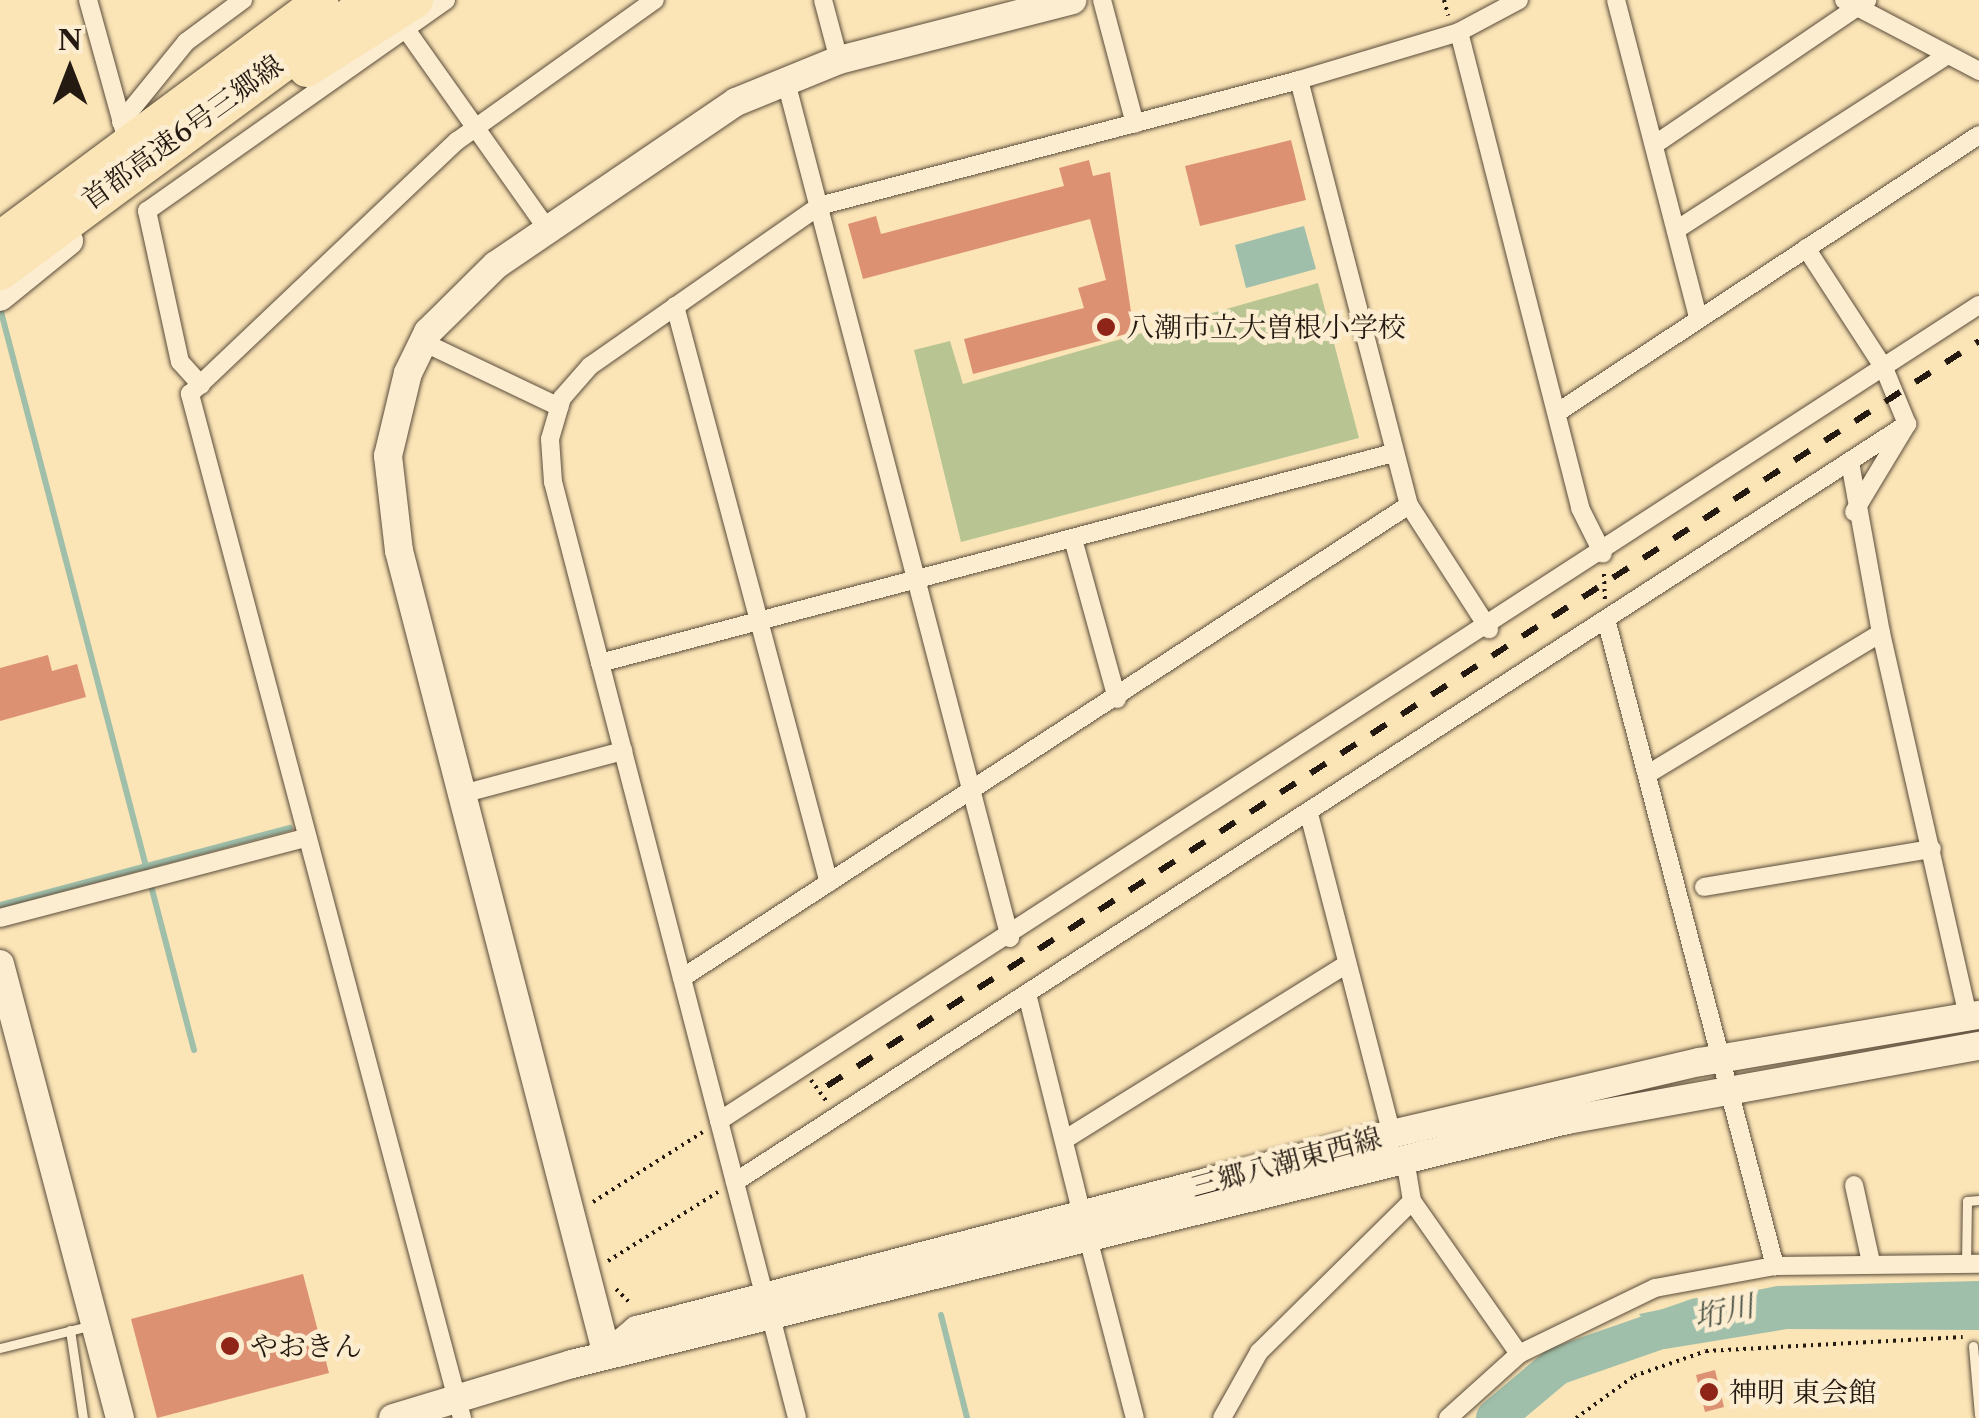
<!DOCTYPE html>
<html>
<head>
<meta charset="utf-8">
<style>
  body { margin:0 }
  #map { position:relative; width:1979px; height:1418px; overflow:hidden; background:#fbe4b6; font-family:"Libre Caslon Text","Noto Serif JP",serif }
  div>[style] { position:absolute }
  .green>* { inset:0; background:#b8c593 }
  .water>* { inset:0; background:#9fbfaa }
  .stream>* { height:6px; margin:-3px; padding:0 3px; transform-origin:3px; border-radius:3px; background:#9fbfaa }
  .river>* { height:38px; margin:-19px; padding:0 19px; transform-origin:19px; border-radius:19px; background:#9fbfaa }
  .building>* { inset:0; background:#dd9173 }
  .path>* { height:4px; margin-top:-2px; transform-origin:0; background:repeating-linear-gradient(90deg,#241a12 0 2.5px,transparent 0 7.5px) }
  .roads { filter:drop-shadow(0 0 2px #5a4c3b) drop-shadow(0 0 2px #5a4c3b) }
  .lane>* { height:9px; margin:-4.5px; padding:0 4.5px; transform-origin:4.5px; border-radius:4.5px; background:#fcedd0 }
  .street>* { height:18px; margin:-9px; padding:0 9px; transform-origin:9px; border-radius:9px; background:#fcedd0 }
  .secondary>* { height:28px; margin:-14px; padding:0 14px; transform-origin:14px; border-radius:14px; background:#fcedd0 }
  .highway>* { height:35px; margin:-17.5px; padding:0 17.5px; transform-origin:17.5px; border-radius:17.5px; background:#fbe4b6 }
  .rail>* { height:6px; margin-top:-3px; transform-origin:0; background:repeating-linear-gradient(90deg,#241a12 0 18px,transparent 0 36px) }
  .dots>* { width:28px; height:28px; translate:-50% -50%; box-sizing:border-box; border:5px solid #fcedd0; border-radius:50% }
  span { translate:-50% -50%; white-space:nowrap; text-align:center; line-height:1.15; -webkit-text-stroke:9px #fcedd0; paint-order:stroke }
  .street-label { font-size:28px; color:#241a12 }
  .poi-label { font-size:28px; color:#241a12 }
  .left { translate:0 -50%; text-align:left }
  .water-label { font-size:30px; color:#4f5447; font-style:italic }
  .north { position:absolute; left:20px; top:20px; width:100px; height:100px; -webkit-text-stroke:8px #fcedd0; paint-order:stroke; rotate:0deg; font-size:28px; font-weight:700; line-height:40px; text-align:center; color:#241a12 }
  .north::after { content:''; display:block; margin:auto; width:35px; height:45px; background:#241a12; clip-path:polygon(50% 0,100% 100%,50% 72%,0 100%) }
</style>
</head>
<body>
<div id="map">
  <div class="green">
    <div style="clip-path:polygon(1318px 283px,1359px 438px,961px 542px,914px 350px,950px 341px,963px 384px)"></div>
  </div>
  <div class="water">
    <div style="clip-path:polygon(1304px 226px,1316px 269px,1246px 288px,1235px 245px)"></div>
    <div style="clip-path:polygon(1979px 1281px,1979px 1330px,1787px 1329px,1665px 1349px,1639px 1314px,1777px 1286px)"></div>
  </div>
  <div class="stream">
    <div style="left:0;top:308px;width:767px;rotate:75.35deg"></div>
    <div style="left:0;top:905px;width:300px;rotate:-14.9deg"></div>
    <div style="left:941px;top:1315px;width:106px;rotate:75.8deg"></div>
  </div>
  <div class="river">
    <div style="left:1495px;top:1418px;width:81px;rotate:-40deg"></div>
    <div style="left:1557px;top:1366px;width:149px;rotate:-19.2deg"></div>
  </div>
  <div class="building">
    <div style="clip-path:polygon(1291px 140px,1306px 200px,1200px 226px,1185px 166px)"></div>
    <div style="clip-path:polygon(1089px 160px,1093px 176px,1110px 172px,1134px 332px,973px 374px,964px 339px,1084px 308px,1078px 288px,1106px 280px,1090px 219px,863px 279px,848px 224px,876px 216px,881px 234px,1064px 186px,1059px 168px)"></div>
    <div style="clip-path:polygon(48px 655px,52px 671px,77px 664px,86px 697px,0 721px,0 668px)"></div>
    <div style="clip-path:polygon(303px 1274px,329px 1373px,157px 1418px,131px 1319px)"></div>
    <div style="clip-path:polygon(1715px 1370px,1724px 1407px,1705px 1412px,1696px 1375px)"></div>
  </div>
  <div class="path">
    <div style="left:1444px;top:0;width:16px;rotate:75deg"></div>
    <div style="left:1604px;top:574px;width:25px;rotate:88deg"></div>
    <div style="left:811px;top:1080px;width:26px;rotate:54deg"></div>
    <div style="left:593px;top:1202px;width:130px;rotate:-32.5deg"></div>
    <div style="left:608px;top:1261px;width:130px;rotate:-32.1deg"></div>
    <div style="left:616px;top:1289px;width:20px;rotate:45deg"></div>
    <div style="left:1576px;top:1418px;width:72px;rotate:-35.9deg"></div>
    <div style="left:1634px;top:1376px;width:76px;rotate:-19.1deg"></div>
    <div style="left:1706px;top:1351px;width:257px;rotate:-3.1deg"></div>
  </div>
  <div class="roads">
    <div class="lane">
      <div style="left:1966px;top:1264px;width:63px;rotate:-89.1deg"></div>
      <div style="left:1967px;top:1201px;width:12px;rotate:-5deg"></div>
      <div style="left:70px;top:1330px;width:89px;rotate:81.6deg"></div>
      <div style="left:1973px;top:1346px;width:69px;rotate:85deg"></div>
      <div style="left:0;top:1348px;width:92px;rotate:-13.9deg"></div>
    </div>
    <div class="street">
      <div style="left:88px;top:0;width:135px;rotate:74.5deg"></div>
      <div style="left:823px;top:0;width:62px;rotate:75.1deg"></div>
      <div style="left:1102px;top:0;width:128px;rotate:75.1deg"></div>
      <div style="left:1616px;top:0;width:328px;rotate:75.5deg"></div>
      <div style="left:1844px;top:0;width:153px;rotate:27.7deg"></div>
      <div style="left:405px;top:28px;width:247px;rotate:54.7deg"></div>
      <div style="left:1459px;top:32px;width:491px;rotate:75.7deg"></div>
      <div style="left:1580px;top:508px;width:51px;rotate:63.4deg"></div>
      <div style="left:785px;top:78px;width:889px;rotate:75.34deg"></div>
      <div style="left:1299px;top:80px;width:439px;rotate:75.5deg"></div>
      <div style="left:1409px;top:505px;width:148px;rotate:57.2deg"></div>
      <div style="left:121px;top:122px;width:103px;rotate:-50.9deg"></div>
      <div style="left:186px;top:42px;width:71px;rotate:-36.4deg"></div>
      <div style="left:1654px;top:145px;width:258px;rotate:-34.2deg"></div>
      <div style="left:1676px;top:230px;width:319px;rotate:-32.8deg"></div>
      <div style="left:675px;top:306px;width:597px;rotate:75.06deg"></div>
      <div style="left:423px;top:342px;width:151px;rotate:25.5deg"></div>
      <div style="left:201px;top:385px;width:31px;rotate:-132deg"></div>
      <div style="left:180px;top:362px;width:155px;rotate:-102.3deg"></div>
      <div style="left:147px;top:211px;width:366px;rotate:-35.2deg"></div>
      <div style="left:1558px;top:412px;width:504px;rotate:-33.34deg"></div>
      <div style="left:1854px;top:512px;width:103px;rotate:-58.9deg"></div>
      <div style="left:1073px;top:539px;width:166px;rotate:74.6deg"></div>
      <div style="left:1607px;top:623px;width:665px;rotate:75.36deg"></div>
      <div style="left:1881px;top:633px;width:394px;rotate:77.2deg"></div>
      <div style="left:600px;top:663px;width:820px;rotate:-14.83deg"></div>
      <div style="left:1648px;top:774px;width:272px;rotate:-31.2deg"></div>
      <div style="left:1881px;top:633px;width:174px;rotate:-100.3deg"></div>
      <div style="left:462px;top:794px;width:167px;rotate:-15deg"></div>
      <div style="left:1309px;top:814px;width:331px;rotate:75.5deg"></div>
      <div style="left:1704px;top:887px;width:231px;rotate:-9.5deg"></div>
      <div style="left:0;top:918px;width:316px;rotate:-14.7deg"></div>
      <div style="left:682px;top:978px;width:867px;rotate:-33.05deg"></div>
      <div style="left:1027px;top:994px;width:227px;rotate:76deg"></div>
      <div style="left:719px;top:1121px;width:1501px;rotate:-32.93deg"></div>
      <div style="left:1064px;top:1140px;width:333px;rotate:-31.9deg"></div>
      <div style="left:1405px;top:1159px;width:43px;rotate:80.5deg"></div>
      <div style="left:1412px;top:1201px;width:187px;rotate:55deg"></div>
      <div style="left:735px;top:1182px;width:1396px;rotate:-32.89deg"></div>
      <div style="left:1907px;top:424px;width:61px;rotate:-112.3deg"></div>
      <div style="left:1884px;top:368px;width:143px;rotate:-123deg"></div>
      <div style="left:1854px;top:1185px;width:79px;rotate:77.6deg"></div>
      <div style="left:1088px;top:1238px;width:186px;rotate:75.4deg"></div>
      <div style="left:765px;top:1298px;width:843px;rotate:-104.56deg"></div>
      <div style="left:553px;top:482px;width:43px;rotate:-94deg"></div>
      <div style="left:550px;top:439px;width:43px;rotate:-73.7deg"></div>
      <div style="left:562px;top:398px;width:43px;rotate:-48.8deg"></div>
      <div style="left:590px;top:366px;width:279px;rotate:-34.9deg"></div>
      <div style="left:819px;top:206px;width:496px;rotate:-14.7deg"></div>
      <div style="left:1299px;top:80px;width:167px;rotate:-16.7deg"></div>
      <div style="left:1459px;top:32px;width:68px;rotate:-28.1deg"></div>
      <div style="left:772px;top:1321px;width:100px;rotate:75.5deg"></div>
      <div style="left:462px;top:1418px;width:1060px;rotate:-104.88deg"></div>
      <div style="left:190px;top:394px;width:368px;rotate:-43.5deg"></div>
      <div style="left:457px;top:141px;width:243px;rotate:-35.5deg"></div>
      <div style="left:1222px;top:1418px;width:76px;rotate:-60.7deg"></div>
      <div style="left:1259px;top:1352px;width:215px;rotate:-44.6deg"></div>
      <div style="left:1448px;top:1418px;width:96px;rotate:-42deg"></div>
      <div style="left:1519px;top:1354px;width:151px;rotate:-25.9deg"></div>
      <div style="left:1655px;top:1288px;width:122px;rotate:-10.4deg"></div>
      <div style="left:1775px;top:1266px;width:204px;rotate:-0.6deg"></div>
    </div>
    <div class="secondary">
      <div style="left:0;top:297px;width:89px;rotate:-39.1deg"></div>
      <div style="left:0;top:964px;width:470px;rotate:75.2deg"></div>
      <div style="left:607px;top:1355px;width:830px;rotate:-104.5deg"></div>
      <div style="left:399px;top:551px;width:96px;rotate:-96.6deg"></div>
      <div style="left:388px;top:456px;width:85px;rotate:-76.5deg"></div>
      <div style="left:408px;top:373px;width:46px;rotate:-64deg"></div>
      <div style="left:428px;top:332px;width:95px;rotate:-44.6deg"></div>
      <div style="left:496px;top:265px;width:290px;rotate:-34.2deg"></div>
      <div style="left:736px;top:102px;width:111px;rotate:-22.2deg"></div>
      <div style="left:839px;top:60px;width:241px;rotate:-14.4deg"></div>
      <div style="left:607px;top:1355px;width:39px;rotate:-40deg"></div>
      <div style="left:637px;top:1330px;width:780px;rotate:-14.55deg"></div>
      <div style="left:1392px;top:1134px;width:316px;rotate:-13.2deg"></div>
      <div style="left:1700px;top:1062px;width:283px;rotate:-9.6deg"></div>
      <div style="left:393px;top:1418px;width:187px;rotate:-16.8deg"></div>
      <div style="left:572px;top:1364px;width:1024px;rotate:-13.78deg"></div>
      <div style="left:1567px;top:1120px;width:419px;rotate:-10.2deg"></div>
    </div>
    <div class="highway">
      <div style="left:306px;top:69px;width:129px;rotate:-32.3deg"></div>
      <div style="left:0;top:238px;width:399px;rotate:-36.6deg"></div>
      <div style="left:0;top:272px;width:458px;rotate:-36.4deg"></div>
    </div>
  </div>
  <div class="rail">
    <div style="left:827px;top:1086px;width:1372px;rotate:-32.89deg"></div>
  </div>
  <div class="dots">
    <div style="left:1106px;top:327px;background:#8f2418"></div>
    <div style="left:230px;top:1346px;background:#8f2418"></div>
    <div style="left:1709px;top:1392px;background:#8f2418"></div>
  </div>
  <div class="street-label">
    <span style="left:182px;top:132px;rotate:-36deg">首都高速6号三郷線</span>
    <span style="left:1286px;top:1162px;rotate:-15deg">三郷八潮東西線</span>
  </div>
  <div class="poi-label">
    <span class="left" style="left:1126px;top:327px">八潮市立大曽根小学校</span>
    <span class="left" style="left:250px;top:1346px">やおきん</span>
    <span class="left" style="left:1729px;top:1392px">神明 東会館</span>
  </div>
  <div class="water-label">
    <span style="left:1724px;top:1312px;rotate:-12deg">垳川</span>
  </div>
  <div class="north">N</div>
</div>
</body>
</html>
